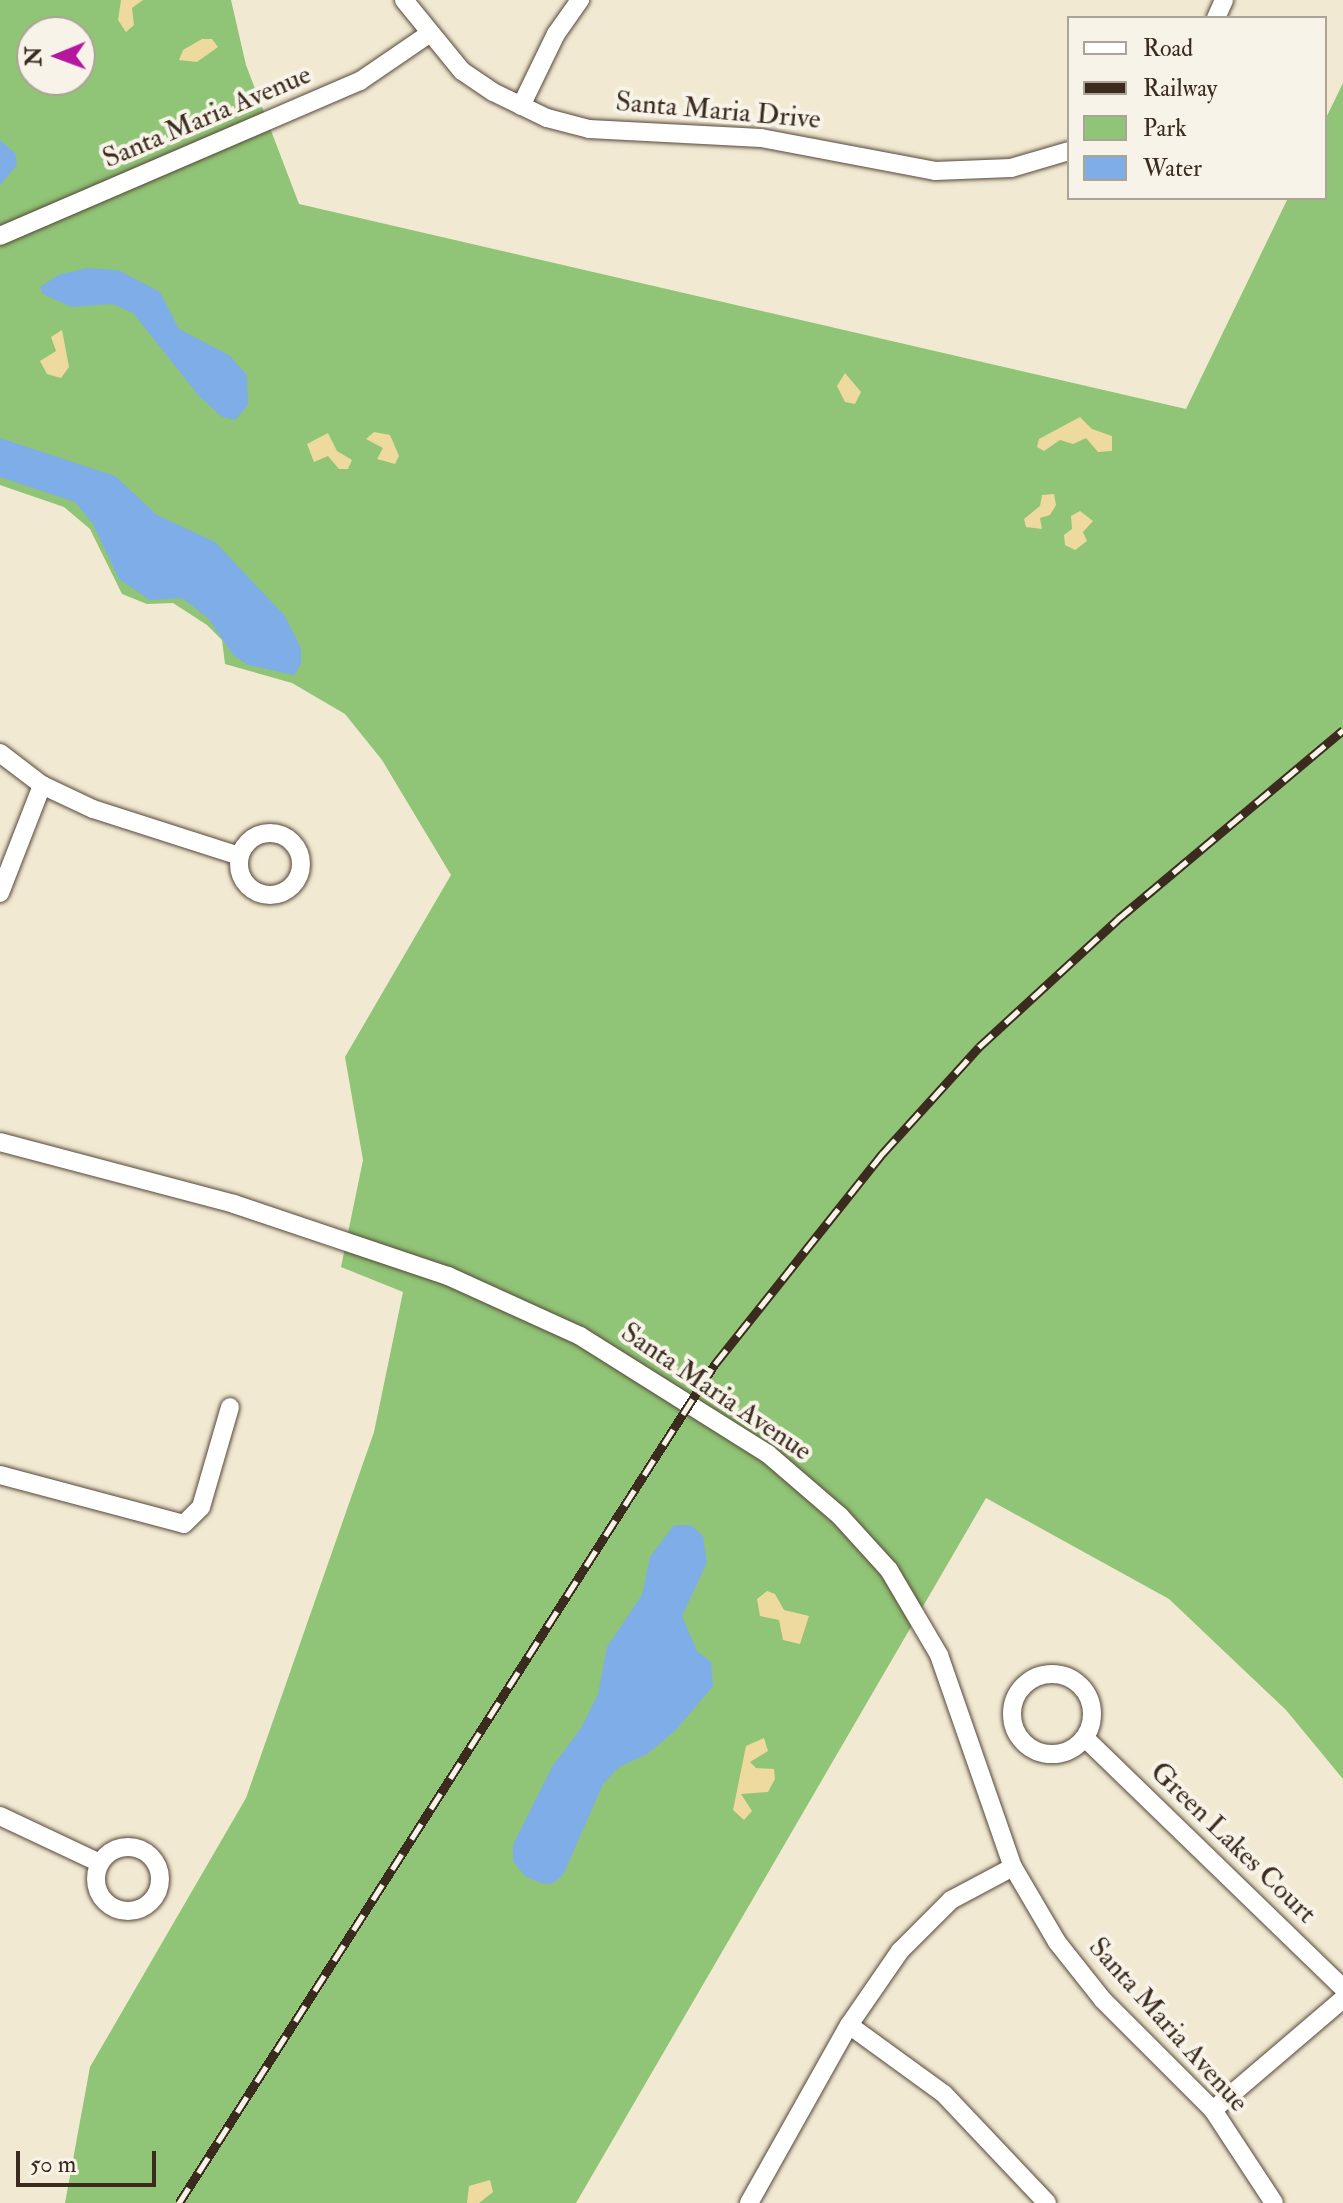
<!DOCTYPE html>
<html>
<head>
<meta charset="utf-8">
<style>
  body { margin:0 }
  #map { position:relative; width:1343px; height:2203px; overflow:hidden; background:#f1e9d2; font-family:"IM FELL Double Pica",serif }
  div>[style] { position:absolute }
  .green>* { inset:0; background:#90c476 }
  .sand>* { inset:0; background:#eeda9e }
  .water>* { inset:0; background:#7eade8 }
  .roads { filter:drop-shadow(0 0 2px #564739) drop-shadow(0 0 2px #564739) }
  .minor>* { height:18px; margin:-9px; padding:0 9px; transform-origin:9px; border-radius:9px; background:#fff }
  .minor>.ring { margin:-9px; padding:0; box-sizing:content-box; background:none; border:18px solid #fff; border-radius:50% }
  .rail>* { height:9px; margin-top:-4.5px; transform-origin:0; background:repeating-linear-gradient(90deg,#f7f3e8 0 18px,#3b2a1e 0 36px); box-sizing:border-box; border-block:2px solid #3b2a1e }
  span { translate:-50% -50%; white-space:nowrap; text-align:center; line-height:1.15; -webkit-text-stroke:8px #f7f3e8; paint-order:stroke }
  .street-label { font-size:28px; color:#3b2a1e }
  .legend { position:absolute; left:1067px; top:16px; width:260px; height:184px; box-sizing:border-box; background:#f7f3e8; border:2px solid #aca397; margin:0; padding:10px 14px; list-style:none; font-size:24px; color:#3b2a1e }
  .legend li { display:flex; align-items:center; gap:16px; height:40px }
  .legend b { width:40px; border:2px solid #aca397 }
  .north { position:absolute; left:16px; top:16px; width:80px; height:80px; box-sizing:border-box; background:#f7f3e8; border:2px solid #aca397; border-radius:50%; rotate:269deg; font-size:22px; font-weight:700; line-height:32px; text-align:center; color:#3b2a1e }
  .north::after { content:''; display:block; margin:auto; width:28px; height:36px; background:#b5179e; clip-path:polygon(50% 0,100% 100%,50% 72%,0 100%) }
  .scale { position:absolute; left:16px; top:2151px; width:140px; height:36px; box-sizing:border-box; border:4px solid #3b2a1e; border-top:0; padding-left:10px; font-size:24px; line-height:28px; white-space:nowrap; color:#3b2a1e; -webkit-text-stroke:6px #f7f3e8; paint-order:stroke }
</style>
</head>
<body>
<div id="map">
  <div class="green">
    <div style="clip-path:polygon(evenodd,0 0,231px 0,246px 65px,299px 204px,1186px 409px,1288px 198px,1325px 198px,1325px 120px,1343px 83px,1343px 1779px,1286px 1710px,1169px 1599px,986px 1498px,576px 2203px,65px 2203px,90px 2067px,246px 1798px,374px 1432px,403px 1292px,341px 1267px,363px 1160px,345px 1057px,451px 875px,382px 760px,345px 714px,292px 683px,225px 664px,222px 640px,207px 625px,173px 603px,147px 604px,122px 594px,90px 529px,64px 507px,0 485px,0 0,32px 32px,80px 32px,80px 80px,32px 80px,32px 32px)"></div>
  </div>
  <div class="sand">
    <div style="clip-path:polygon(121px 0,143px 0,132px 8px,134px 25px,126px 32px,118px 20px)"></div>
    <div style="clip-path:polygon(202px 39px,212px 39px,218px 47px,197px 62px,179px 60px,183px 50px)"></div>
    <div style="clip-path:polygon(62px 330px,69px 367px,61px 378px,47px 374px,40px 361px,56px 351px,51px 337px)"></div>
    <div style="clip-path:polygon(845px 373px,861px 392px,855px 404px,845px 402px,837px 386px)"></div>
    <div style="clip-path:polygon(1080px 417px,1092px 429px,1112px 436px,1112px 451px,1098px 452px,1086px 438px,1073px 444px,1060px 440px,1044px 451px,1037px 447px,1039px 439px)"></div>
    <div style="clip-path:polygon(374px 432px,390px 435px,399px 456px,395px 464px,377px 459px,383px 448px,366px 439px)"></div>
    <div style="clip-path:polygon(328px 433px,337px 451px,352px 460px,348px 469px,339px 469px,328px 456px,314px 462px,307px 444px)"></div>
    <div style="clip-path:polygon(1054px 494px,1056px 505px,1050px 515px,1040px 518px,1042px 529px,1026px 527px,1024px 519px,1040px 506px,1042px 495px)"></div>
    <div style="clip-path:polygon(1080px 511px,1093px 521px,1083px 532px,1087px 541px,1075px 550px,1065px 545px,1064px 535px,1072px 529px,1071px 516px)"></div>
    <div style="clip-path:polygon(767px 1591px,775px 1594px,784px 1610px,809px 1616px,800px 1644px,783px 1640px,779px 1620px,760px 1616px,757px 1599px)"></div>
    <div style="clip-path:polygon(764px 1738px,768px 1751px,750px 1762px,756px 1768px,774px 1769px,775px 1779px,768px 1792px,741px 1794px,752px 1811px,744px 1820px,733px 1810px,746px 1746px)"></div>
    <div style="clip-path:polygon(490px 2180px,493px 2192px,479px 2203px,467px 2203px,469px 2186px)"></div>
  </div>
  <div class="water">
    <div style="clip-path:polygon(0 140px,15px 153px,17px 165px,0 185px)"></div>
    <div style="clip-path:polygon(87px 268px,118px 270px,160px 292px,179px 329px,229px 355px,247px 375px,248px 405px,235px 420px,222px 417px,199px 396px,133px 313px,112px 304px,71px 307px,43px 294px,40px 287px,58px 275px)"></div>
    <div style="clip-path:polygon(0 438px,115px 476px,157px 515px,215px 542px,285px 616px,301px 648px,301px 664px,294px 675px,248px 665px,233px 655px,208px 618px,182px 598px,150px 600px,119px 579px,93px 524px,75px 502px,0 477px)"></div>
    <div style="clip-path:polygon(674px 1525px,691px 1525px,703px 1536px,707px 1562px,682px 1616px,697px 1651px,711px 1662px,713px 1686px,675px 1731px,647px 1754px,619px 1767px,603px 1784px,563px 1875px,552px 1884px,541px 1883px,525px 1876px,513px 1861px,513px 1845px,552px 1767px,581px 1728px,598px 1694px,607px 1647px,642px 1595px,650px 1557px)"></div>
  </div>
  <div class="roads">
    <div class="minor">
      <div style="left:404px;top:0;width:92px;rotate:50.8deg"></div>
      <div style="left:462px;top:71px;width:37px;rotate:34deg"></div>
      <div style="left:493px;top:92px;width:60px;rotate:25.7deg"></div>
      <div style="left:547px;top:118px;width:43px;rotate:14.7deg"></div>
      <div style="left:589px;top:129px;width:172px;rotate:3deg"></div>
      <div style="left:761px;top:138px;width:177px;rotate:10.7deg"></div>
      <div style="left:935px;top:171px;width:76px;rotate:-2.3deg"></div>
      <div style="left:1011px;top:168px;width:60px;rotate:-16.3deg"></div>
      <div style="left:1216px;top:18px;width:20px;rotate:-66deg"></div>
      <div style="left:521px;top:106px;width:80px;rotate:-64.1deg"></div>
      <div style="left:556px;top:34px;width:42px;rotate:-54.8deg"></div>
      <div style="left:0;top:236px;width:392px;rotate:-23.3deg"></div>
      <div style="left:360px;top:81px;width:83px;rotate:-34.3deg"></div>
      <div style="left:0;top:753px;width:53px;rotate:37.3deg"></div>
      <div style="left:42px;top:785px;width:56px;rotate:25.2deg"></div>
      <div style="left:93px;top:809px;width:153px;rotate:17.8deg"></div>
      <div class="ring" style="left:239px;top:833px;width:44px;height:44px"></div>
      <div style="left:0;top:893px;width:116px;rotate:-68.7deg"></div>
      <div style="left:0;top:1142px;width:242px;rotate:14.8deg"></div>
      <div style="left:234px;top:1204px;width:226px;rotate:18.6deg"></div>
      <div style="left:448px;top:1276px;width:145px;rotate:24.4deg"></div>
      <div style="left:580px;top:1336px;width:222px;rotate:32.1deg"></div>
      <div style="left:768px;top:1454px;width:95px;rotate:40.7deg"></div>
      <div style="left:840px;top:1516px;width:73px;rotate:47.8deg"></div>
      <div style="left:889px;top:1570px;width:99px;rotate:59.5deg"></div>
      <div style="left:939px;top:1655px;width:225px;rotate:70.8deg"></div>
      <div style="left:1013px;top:1867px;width:87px;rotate:59.6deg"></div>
      <div style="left:1057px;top:1942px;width:74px;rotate:51.6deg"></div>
      <div style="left:1103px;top:2000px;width:156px;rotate:45deg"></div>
      <div style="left:1213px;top:2110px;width:111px;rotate:56.7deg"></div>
      <div style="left:0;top:1475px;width:190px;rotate:14.9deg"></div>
      <div style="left:184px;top:1524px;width:24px;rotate:-45deg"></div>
      <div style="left:201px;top:1507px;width:104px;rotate:-73.8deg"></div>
      <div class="ring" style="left:1012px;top:1674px;width:62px;height:62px"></div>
      <div style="left:1085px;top:1738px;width:359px;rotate:44.1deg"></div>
      <div style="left:0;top:1816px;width:110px;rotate:25.2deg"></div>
      <div class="ring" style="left:96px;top:1847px;width:46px;height:46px"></div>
      <div style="left:849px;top:2025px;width:117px;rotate:36deg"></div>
      <div style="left:944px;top:2094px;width:150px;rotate:46.6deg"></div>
      <div style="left:1213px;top:2110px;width:171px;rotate:-40.5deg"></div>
      <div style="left:749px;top:2203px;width:204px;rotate:-60.7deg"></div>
      <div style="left:849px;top:2025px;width:90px;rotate:-55.4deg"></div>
      <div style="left:900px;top:1951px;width:72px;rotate:-45deg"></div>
      <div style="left:951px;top:1900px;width:70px;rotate:-28deg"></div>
    </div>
  </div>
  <div class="rail">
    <div style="left:179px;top:2203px;width:996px;rotate:-57.43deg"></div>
    <div style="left:715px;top:1364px;width:270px;rotate:-51.5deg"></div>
    <div style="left:883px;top:1153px;width:143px;rotate:-47.8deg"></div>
    <div style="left:979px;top:1047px;width:189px;rotate:-42.6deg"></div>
    <div style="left:1118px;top:919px;width:294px;rotate:-40deg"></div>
  </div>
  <div class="street-label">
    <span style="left:718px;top:111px;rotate:5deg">Santa Maria Drive</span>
    <span style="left:207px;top:117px;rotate:-23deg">Santa Maria Avenue</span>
    <span style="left:716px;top:1392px;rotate:34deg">Santa Maria Avenue</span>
    <span style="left:1233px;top:1843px;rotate:44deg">Green Lakes Court</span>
    <span style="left:1168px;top:2025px;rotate:48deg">Santa Maria Avenue</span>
  </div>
  <ul class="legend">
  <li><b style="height:10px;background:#fff"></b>Road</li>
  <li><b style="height:10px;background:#3b2a1e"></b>Railway</li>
  <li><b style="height:22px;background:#90c476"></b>Park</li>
  <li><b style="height:22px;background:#7eade8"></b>Water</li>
  </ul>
  <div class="north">N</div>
  <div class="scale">50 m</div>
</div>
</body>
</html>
